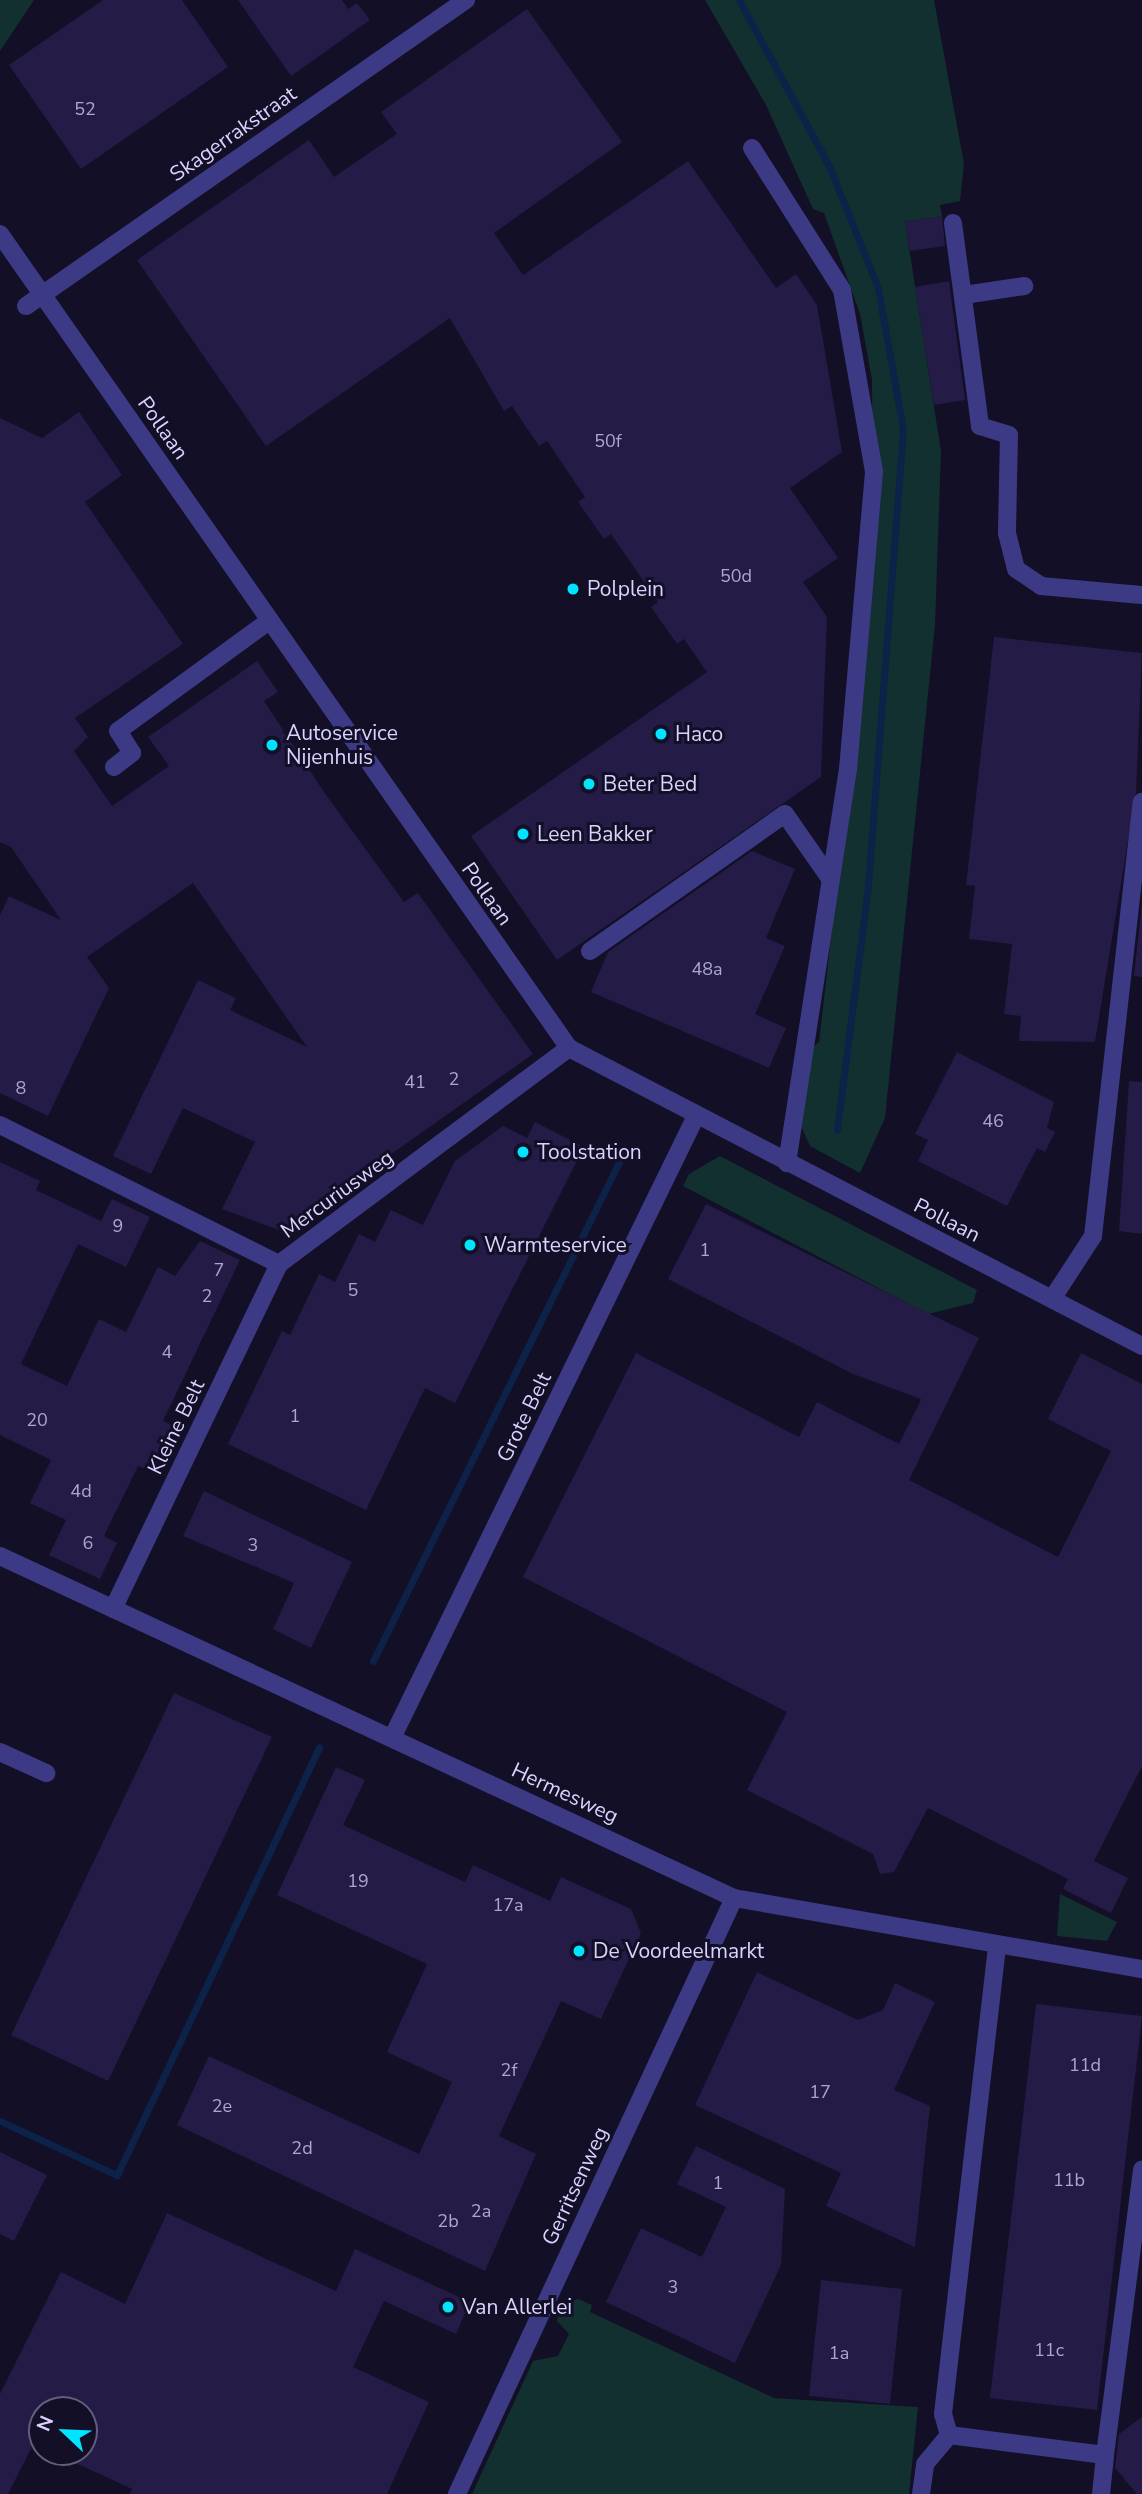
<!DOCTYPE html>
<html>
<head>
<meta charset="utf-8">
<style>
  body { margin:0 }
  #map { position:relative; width:1142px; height:2494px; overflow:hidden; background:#130f26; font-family:"Nunito Sans",sans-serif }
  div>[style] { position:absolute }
  .green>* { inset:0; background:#12302f }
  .stream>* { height:7px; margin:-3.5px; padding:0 3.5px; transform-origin:3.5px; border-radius:3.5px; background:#0c2248 }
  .building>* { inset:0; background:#241b47 }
  .minor>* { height:18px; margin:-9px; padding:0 9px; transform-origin:9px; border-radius:9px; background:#3d3a85 }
  .dots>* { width:19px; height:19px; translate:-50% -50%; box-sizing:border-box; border:4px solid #130f26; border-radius:50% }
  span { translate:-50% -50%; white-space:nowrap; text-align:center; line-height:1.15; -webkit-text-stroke:6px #130f26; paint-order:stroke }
  .number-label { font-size:18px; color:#aca6d1 }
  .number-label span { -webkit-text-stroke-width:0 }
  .street-label { font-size:21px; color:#d9d4ff }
  .poi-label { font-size:21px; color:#d9d4ff }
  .left { translate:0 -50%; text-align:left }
  .north { position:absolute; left:28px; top:2396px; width:70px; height:70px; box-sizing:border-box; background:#130f26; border:2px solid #625e7d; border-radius:50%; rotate:293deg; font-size:19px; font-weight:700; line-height:28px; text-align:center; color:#d9d4ff }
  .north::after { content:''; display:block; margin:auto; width:24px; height:32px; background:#00e5ff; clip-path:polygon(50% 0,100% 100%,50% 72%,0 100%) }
</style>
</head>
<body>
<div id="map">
  <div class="green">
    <div style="clip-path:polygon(0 0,34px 0,0 51px)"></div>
    <div style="clip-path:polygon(705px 0,934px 0,964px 164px,960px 201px,940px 205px,942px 216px,905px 222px,941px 451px,935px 625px,885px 1118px,860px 1173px,810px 1146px,801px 1126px,811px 1049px,819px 1042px,873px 575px,872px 380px,860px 314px,824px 213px,813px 209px,766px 105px)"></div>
    <div style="clip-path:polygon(720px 1156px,977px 1290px,973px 1303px,928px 1314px,683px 1186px,689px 1174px)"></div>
    <div style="clip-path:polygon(1060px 1894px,1117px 1922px,1107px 1941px,1057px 1936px)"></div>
    <div style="clip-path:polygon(578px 2299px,592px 2305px,590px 2312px,774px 2398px,918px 2407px,909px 2494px,472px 2494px,533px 2361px,558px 2356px,569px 2334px,557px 2321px,559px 2306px)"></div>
  </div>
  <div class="stream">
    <div style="left:739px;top:0;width:189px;rotate:61.5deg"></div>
    <div style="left:829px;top:166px;width:131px;rotate:68.1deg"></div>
    <div style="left:878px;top:288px;width:144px;rotate:80deg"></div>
    <div style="left:903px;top:430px;width:458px;rotate:94.4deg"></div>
    <div style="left:868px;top:887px;width:245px;rotate:97.3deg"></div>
    <div style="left:373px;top:1661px;width:565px;rotate:-63.75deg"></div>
    <div style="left:0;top:2121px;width:129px;rotate:24.8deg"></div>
    <div style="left:117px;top:2175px;width:473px;rotate:-64.7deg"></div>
  </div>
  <div class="building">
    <div style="clip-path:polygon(103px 0,182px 0,228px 67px,81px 169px,9px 65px)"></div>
    <div style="clip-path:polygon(238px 0,342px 0,348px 9px,357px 3px,370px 20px,291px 76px)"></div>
    <div style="clip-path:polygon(527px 9px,622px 142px,494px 233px,523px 275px,688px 161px,776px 288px,796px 274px,817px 305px,842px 452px,790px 488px,838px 558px,803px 582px,827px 617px,821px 777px,557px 960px,471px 836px,707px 672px,684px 639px,677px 644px,651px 607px,658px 602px,611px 534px,604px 539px,578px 502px,585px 497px,547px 441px,539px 446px,512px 406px,504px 411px,450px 318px,266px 446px,137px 260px,309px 140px,334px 177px,397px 134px,381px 112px)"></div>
    <div style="clip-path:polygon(942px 216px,945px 246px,910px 251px,905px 222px)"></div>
    <div style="clip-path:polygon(949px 281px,965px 400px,934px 405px,915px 287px)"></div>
    <div style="clip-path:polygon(79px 412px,122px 475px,85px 502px,183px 644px,75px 718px,88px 737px,74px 751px,112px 806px,169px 766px,148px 737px,257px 661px,278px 692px,264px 701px,324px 792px,404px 902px,418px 893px,533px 1054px,282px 1231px,222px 1209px,255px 1142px,183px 1108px,151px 1174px,113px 1156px,198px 980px,236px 998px,230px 1010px,307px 1047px,193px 883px,87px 957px,109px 988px,48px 1116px,0 1093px,0 915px,9px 896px,61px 920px,11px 847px,0 842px,0 418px,42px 438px)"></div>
    <div style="clip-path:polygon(994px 637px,1142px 653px,1136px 792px,1095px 1042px,1019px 1041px,1021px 1016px,1004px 1014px,1012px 944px,969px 939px,975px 886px,966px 885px)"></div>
    <div style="clip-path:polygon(752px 851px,795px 869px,766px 938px,785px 946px,755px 1014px,786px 1028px,769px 1068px,591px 992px,608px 952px)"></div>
    <div style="clip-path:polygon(1142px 903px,1142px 977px,1134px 976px)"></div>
    <div style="clip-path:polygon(957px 1052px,1054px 1102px,1047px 1128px,1055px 1132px,1045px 1152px,1037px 1148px,1007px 1206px,918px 1161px,928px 1140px,915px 1134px)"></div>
    <div style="clip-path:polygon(1129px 1081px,1142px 1082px,1142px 1234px,1119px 1231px)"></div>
    <div style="clip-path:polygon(535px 1122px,584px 1147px,455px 1403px,425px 1388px,366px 1510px,228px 1444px,282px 1331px,290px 1335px,319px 1274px,335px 1282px,359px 1234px,375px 1242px,391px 1210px,423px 1225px,455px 1161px,503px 1126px,527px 1138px)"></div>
    <div style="clip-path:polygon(0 1162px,40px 1181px,36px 1190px,101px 1221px,112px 1199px,150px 1217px,126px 1267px,78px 1244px,21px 1364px,67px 1386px,99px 1319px,126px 1332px,158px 1267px,175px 1276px,200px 1241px,240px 1260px,163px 1421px,172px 1425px,150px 1471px,138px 1466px,104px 1536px,117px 1543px,100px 1579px,49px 1555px,66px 1520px,30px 1503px,51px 1460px,0 1435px)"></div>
    <div style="clip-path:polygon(706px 1204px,979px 1338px,909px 1480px,1058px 1557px,1111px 1451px,1048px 1419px,1081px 1353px,1142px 1384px,1142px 1766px,1094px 1861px,1128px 1878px,1111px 1913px,1063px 1889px,1068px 1879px,928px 1808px,894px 1872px,880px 1874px,873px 1854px,747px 1790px,787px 1712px,523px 1577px,636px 1353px,799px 1437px,817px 1402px,899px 1444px,919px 1404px,921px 1399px,853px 1374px,668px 1279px)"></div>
    <div style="clip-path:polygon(204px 1491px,352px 1562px,311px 1648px,273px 1629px,294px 1583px,183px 1536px)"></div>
    <div style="clip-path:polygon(174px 1693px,272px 1737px,108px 2081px,11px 2035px)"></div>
    <div style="clip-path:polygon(336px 1767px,365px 1780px,343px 1825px,465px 1882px,473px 1865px,550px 1901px,561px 1877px,631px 1909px,641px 1933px,601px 2019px,561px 2001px,499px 2136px,536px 2154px,485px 2271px,177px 2125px,209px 2056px,419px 2154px,452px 2082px,387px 2052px,427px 1964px,277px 1895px)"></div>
    <div style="clip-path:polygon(757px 1972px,858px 2020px,883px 2010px,895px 1983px,935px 2002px,894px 2090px,930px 2106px,915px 2247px,826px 2206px,841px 2173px,695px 2105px)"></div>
    <div style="clip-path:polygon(1036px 2004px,1142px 2016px,1097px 2410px,990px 2398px)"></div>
    <div style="clip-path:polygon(696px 2146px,785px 2189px,781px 2265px,735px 2363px,606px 2302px,641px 2228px,702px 2257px,726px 2207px,677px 2184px)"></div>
    <div style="clip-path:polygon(0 2152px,47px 2175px,14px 2241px,0 2234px)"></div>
    <div style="clip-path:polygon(167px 2213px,336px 2291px,355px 2249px,470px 2302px,456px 2334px,384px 2301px,353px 2367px,429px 2402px,387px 2494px,130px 2494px,132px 2489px,52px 2452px,84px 2452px,84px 2410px,42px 2410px,42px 2427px,8px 2494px,0 2494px,0 2394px,61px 2272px,125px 2304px)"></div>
    <div style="clip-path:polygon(821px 2280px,902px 2289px,890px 2404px,809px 2396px)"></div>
    <div style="clip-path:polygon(1142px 2417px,1142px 2494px,1137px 2494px,1115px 2468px,1119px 2434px)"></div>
  </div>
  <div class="minor">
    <div style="left:752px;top:148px;width:168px;rotate:57.6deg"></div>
    <div style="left:842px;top:290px;width:185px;rotate:80deg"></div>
    <div style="left:874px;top:472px;width:298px;rotate:95deg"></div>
    <div style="left:848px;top:769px;width:399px;rotate:98.8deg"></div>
    <div style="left:953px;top:223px;width:205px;rotate:82.4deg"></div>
    <div style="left:980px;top:426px;width:30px;rotate:17deg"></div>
    <div style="left:1009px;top:435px;width:98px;rotate:91.2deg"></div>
    <div style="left:1007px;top:533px;width:37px;rotate:76deg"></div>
    <div style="left:1016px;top:569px;width:30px;rotate:34deg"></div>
    <div style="left:1041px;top:586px;width:101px;rotate:5.1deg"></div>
    <div style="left:0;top:234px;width:993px;rotate:55.05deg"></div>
    <div style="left:569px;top:1048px;width:646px;rotate:27.48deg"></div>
    <div style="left:964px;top:295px;width:61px;rotate:-8.5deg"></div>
    <div style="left:26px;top:306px;width:536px;rotate:-34.82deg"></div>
    <div style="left:114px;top:767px;width:23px;rotate:-38deg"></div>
    <div style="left:132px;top:753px;width:26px;rotate:-122deg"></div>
    <div style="left:118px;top:731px;width:188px;rotate:-36.1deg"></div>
    <div style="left:590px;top:951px;width:238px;rotate:-35.1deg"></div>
    <div style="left:785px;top:814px;width:80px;rotate:55.1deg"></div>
    <div style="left:0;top:1125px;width:312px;rotate:26.5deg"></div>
    <div style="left:279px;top:1264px;width:362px;rotate:-36.7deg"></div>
    <div style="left:1052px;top:1299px;width:75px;rotate:-56.9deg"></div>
    <div style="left:1093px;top:1236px;width:437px;rotate:-83.6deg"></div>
    <div style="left:0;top:1556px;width:810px;rotate:24.98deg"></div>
    <div style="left:734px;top:1898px;width:414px;rotate:9.9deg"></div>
    <div style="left:113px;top:1609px;width:383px;rotate:-64.3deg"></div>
    <div style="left:392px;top:1738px;width:692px;rotate:-63.95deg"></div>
    <div style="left:0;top:1752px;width:51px;rotate:24.5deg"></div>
    <div style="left:997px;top:1947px;width:470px;rotate:96.6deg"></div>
    <div style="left:943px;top:2414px;width:22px;rotate:74deg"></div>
    <div style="left:949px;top:2435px;width:157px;rotate:7.3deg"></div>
    <div style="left:1105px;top:2455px;width:288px;rotate:-82.6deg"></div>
    <div style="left:457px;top:2494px;width:657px;rotate:-65.07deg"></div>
    <div style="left:921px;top:2494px;width:30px;rotate:-82deg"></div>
    <div style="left:925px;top:2464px;width:38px;rotate:-50deg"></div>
    <div style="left:1101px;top:2494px;width:39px;rotate:-84deg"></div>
  </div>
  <div class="dots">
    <div style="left:573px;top:589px;background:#00e5ff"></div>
    <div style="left:661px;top:734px;background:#00e5ff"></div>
    <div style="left:272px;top:745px;background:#00e5ff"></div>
    <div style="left:589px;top:784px;background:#00e5ff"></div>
    <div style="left:523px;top:834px;background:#00e5ff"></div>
    <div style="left:523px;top:1152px;background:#00e5ff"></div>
    <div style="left:470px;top:1245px;background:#00e5ff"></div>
    <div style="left:579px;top:1951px;background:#00e5ff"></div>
    <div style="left:448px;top:2307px;background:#00e5ff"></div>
  </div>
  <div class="number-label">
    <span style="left:85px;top:109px">52</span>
    <span style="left:608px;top:441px">50f</span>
    <span style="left:736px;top:576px">50d</span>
    <span style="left:707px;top:969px">48a</span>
    <span style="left:454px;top:1079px">2</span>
    <span style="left:415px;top:1082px">41</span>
    <span style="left:21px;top:1088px">8</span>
    <span style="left:993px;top:1121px">46</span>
    <span style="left:118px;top:1226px">9</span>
    <span style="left:705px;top:1250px">1</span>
    <span style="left:219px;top:1270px">7</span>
    <span style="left:353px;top:1290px">5</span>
    <span style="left:207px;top:1296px">2</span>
    <span style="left:167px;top:1352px">4</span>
    <span style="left:295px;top:1416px">1</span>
    <span style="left:37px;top:1420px">20</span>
    <span style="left:81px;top:1491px">4d</span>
    <span style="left:88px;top:1543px">6</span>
    <span style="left:253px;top:1545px">3</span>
    <span style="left:358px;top:1881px">19</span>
    <span style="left:508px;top:1905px">17a</span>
    <span style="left:1085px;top:2065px">11d</span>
    <span style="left:509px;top:2070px">2f</span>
    <span style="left:820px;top:2092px">17</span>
    <span style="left:222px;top:2106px">2e</span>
    <span style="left:302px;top:2148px">2d</span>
    <span style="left:1069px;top:2180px">11b</span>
    <span style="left:718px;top:2183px">1</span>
    <span style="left:481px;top:2211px">2a</span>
    <span style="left:448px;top:2221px">2b</span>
    <span style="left:673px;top:2287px">3</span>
    <span style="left:1049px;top:2350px">11c</span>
    <span style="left:839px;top:2353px">1a</span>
  </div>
  <div class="street-label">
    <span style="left:233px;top:134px;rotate:-35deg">Skagerrakstraat</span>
    <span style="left:163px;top:428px;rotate:55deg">Pollaan</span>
    <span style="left:487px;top:894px;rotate:55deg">Pollaan</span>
    <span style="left:337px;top:1194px;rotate:-36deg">Mercuriusweg</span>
    <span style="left:947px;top:1220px;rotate:27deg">Pollaan</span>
    <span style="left:524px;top:1417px;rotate:-64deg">Grote Belt</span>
    <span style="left:176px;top:1427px;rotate:-64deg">Kleine Belt</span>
    <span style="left:565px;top:1793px;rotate:25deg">Hermesweg</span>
    <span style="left:575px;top:2186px;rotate:-65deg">Gerritsenweg</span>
  </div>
  <div class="poi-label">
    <span class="left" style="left:587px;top:589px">Polplein</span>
    <span class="left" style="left:286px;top:745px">Autoservice<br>Nijenhuis</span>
    <span class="left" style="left:675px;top:734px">Haco</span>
    <span class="left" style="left:603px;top:784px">Beter Bed</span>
    <span class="left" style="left:537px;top:834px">Leen Bakker</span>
    <span class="left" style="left:537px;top:1152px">Toolstation</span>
    <span class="left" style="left:484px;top:1245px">Warmteservice</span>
    <span class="left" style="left:593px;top:1951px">De Voordeelmarkt</span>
    <span class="left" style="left:462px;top:2307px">Van Allerlei</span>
  </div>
  <div class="north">N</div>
</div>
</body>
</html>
